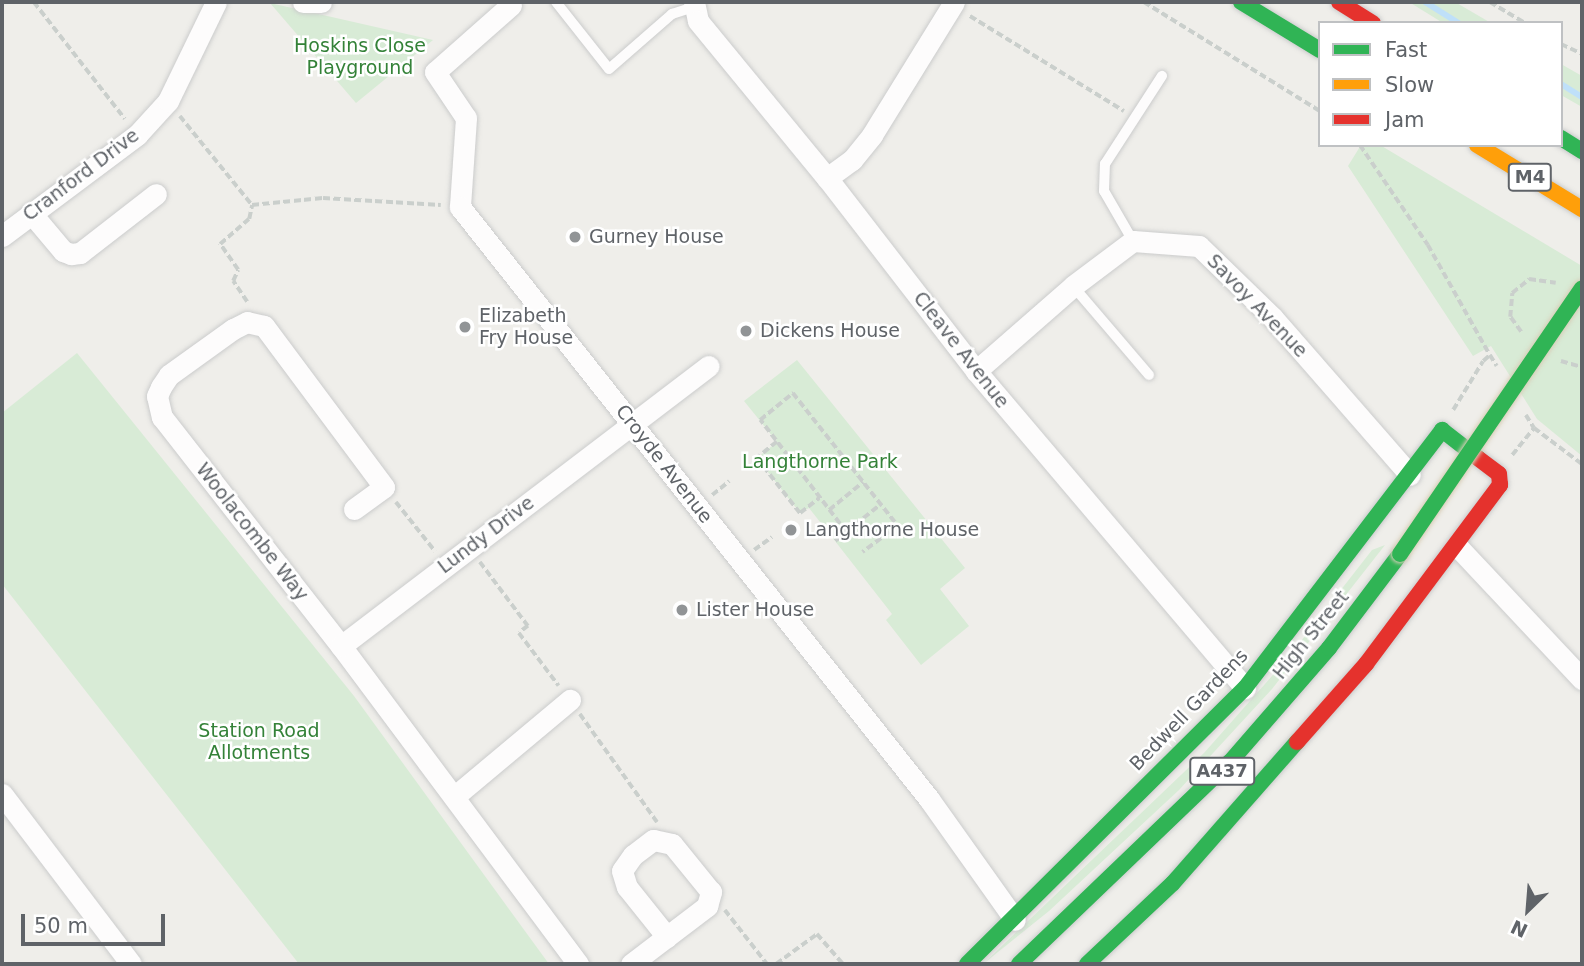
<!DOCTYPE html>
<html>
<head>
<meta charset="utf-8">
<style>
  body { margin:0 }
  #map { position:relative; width:1584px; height:966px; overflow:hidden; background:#efeeea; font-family:"DejaVu Sans",sans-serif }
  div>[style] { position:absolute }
  .green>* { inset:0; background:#d8ebd6 }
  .stream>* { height:6px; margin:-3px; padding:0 3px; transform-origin:3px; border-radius:3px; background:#bfe0f9 }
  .path>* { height:3.5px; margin-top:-1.75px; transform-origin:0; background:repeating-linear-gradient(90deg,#cacfcc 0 7px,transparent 0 10.5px) }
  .roads { filter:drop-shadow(0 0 2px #cbcccc) drop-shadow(0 0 2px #cbcccc) }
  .lane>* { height:10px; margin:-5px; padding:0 5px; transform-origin:5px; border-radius:5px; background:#fdfcfc }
  .street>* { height:21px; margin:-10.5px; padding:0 10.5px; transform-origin:10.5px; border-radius:10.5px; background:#fdfcfc }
  .fast>* { height:16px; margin:-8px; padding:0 8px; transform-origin:8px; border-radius:8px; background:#30b455 }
  .slow>* { height:16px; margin:-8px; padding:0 8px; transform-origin:8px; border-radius:8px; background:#ff9f0a }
  .jam>* { height:16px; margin:-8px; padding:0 8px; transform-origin:8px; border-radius:8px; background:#e5322d }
  .bridges { filter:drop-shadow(0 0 2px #d7ceb8) drop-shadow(0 0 2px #d7ceb8) }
  .fast-bridge>* { height:16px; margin:-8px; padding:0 8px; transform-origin:8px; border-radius:8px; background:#30b455 }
  .dots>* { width:19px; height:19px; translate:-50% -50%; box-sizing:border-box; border:4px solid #fff; border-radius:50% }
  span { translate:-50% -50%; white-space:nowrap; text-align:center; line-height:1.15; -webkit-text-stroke:5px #fff; paint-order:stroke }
  .shield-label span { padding:2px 5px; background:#fff; border:2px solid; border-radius:5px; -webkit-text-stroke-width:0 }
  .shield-label { font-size:18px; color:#5f6368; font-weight:700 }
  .park-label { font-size:19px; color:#348238 }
  .street-label { font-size:19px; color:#5f6368 }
  .poi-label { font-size:19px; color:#5f6368 }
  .left { translate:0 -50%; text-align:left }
  .frame { position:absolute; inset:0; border:4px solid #5f6368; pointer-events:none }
  .legend { position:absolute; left:1318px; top:21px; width:245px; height:126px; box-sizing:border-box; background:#fff; border:2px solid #bfc1c3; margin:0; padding:9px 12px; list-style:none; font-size:21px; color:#5f6368 }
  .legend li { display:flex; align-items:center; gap:14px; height:35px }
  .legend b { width:35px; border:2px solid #bfc1c3 }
  .north { position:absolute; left:1493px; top:875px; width:70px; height:70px; -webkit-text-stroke:5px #fff; paint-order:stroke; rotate:205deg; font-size:19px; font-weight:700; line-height:28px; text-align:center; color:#5f6368 }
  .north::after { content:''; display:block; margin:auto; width:24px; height:32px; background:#5f6368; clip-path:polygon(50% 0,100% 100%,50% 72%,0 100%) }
  .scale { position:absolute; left:21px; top:914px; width:144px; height:32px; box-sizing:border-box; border:4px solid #5f6368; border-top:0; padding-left:9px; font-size:21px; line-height:24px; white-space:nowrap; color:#5f6368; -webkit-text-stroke:5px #fff; paint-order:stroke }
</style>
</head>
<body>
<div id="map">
  <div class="green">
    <div style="clip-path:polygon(1409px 2px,1455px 2px,1491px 23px,1443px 23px)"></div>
    <div style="clip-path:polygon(270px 3px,433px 40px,356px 103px)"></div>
    <div style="clip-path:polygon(1561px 64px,1582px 76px,1582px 107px,1561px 95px)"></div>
    <div style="clip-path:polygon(1361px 145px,1380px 145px,1582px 266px,1582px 456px,1537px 419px,1491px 346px,1473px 356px,1348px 166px)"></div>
    <div style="clip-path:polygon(77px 353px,354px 696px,549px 964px,299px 964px,2px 584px,2px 413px)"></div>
    <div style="clip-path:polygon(797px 360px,965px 568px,940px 589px,969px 626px,921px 665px,886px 620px,892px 614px,835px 541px,809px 508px,800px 513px,757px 458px,777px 442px,744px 401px)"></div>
    <div style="clip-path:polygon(1385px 545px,1272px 689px,1179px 790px,1049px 911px,983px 964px,1204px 753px,1287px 659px,1372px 550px)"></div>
  </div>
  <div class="stream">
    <div style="left:1425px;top:2px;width:40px;rotate:32deg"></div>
    <div style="left:1561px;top:84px;width:25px;rotate:32deg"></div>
  </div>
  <div class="path">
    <div style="left:34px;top:2px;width:148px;rotate:52.1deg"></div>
    <div style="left:1144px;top:2px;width:207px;rotate:31.8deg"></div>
    <div style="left:1490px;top:2px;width:41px;rotate:31deg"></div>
    <div style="left:970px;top:16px;width:181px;rotate:31.7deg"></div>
    <div style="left:1561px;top:44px;width:23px;rotate:25deg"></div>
    <div style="left:180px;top:116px;width:114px;rotate:51deg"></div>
    <div style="left:252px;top:205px;width:71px;rotate:-5.6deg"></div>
    <div style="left:323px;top:198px;width:118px;rotate:3.4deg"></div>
    <div style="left:1360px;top:145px;width:121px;rotate:55.8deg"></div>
    <div style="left:1428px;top:245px;width:126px;rotate:60.6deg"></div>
    <div style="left:247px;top:302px;width:25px;rotate:-124deg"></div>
    <div style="left:233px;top:281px;width:12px;rotate:-66deg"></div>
    <div style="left:238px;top:270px;width:32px;rotate:-125deg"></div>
    <div style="left:220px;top:244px;width:38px;rotate:-41deg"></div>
    <div style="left:249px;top:219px;width:14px;rotate:-78deg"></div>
    <div style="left:1521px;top:332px;width:19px;rotate:-126deg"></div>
    <div style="left:1510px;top:317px;width:24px;rotate:-85deg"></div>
    <div style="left:1512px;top:293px;width:22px;rotate:-39deg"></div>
    <div style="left:1529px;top:279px;width:27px;rotate:8deg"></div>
    <div style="left:1561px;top:361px;width:22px;rotate:16deg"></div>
    <div style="left:1453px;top:410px;width:57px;rotate:-58.5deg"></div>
    <div style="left:1483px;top:361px;width:9px;rotate:-41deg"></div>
    <div style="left:1490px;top:355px;width:13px;rotate:58deg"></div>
    <div style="left:1526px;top:415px;width:15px;rotate:58deg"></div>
    <div style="left:777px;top:442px;width:26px;rotate:141deg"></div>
    <div style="left:757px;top:458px;width:70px;rotate:52deg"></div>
    <div style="left:800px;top:513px;width:24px;rotate:-38deg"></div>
    <div style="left:1512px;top:455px;width:35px;rotate:-51deg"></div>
    <div style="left:1534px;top:428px;width:60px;rotate:36.9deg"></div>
    <div style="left:712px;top:495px;width:22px;rotate:-39deg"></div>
    <div style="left:396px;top:502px;width:63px;rotate:51.5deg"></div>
    <div style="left:829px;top:510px;width:44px;rotate:-39.5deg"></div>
    <div style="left:847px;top:531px;width:43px;rotate:-38.5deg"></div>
    <div style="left:835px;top:541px;width:14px;rotate:-39deg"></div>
    <div style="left:846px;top:532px;width:141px;rotate:-127.5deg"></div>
    <div style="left:760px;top:420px;width:43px;rotate:-39.3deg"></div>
    <div style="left:793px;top:393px;width:169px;rotate:51.7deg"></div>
    <div style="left:898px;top:526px;width:44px;rotate:143.4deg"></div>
    <div style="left:754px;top:550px;width:22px;rotate:-36deg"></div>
    <div style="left:480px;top:562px;width:80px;rotate:53.1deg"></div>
    <div style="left:528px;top:626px;width:11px;rotate:142deg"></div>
    <div style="left:519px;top:633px;width:66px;rotate:53deg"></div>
    <div style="left:580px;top:714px;width:133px;rotate:54.5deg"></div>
    <div style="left:725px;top:910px;width:68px;rotate:52.1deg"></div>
    <div style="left:776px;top:964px;width:51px;rotate:-36.2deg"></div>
    <div style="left:817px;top:934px;width:40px;rotate:49deg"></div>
  </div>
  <div class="roads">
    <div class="lane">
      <div style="left:556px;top:2px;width:85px;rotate:51.7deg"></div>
      <div style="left:609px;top:69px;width:84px;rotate:-41.1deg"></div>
      <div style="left:672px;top:14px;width:22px;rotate:-18deg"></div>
      <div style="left:1133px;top:241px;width:58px;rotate:-120.1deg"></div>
      <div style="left:1104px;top:191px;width:27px;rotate:-88deg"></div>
      <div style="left:1105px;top:164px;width:105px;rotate:-57.1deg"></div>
      <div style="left:1073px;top:286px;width:117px;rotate:49.5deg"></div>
    </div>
    <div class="street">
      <div style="left:303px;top:2px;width:18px"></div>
      <div style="left:694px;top:2px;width:19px;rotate:78deg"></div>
      <div style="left:698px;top:21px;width:203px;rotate:50.6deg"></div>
      <div style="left:827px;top:178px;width:244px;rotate:52.3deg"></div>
      <div style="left:976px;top:371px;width:416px;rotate:49.7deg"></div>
      <div style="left:511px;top:5px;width:101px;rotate:138.6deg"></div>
      <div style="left:435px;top:72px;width:55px;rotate:56deg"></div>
      <div style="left:466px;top:118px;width:89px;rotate:93.9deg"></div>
      <div style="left:460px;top:207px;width:755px;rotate:51.61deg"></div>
      <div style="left:929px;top:799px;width:148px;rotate:54.6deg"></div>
      <div style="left:827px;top:178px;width:31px;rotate:-36deg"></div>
      <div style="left:852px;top:160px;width:32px;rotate:-51deg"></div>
      <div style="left:872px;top:135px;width:156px;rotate:-58.3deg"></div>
      <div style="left:31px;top:213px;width:50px;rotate:49.9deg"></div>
      <div style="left:63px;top:251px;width:9px;rotate:21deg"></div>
      <div style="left:71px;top:254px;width:9px;rotate:-6deg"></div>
      <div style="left:80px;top:253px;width:96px;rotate:-37.8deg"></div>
      <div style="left:2px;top:236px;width:169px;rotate:-36.8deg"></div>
      <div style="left:137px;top:135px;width:46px;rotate:-47.6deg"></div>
      <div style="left:168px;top:101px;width:110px;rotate:-64.1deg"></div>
      <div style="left:976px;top:371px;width:129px;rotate:-41.2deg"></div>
      <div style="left:1073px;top:286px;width:75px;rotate:-36.9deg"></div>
      <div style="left:1133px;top:241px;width:66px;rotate:4.3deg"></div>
      <div style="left:1199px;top:246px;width:103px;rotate:44.2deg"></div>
      <div style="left:1273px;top:318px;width:208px;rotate:48.9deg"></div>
      <div style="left:354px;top:509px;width:37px;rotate:-36deg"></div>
      <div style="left:384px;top:487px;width:201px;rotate:-126.7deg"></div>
      <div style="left:264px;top:326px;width:17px;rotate:-167deg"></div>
      <div style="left:247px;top:322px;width:16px;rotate:153deg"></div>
      <div style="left:233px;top:329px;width:79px;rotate:144.3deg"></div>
      <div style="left:169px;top:375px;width:14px;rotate:124deg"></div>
      <div style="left:161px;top:387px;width:10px;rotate:114deg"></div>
      <div style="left:157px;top:396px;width:22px;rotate:77deg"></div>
      <div style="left:162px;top:417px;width:291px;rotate:52deg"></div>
      <div style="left:341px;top:646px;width:397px;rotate:53.3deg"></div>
      <div style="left:1457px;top:546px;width:183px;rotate:46.8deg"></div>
      <div style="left:341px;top:646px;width:462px;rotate:-37.3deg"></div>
      <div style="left:2px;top:794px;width:213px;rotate:52.8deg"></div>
      <div style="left:455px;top:796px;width:150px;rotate:-39.9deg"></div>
      <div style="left:631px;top:964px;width:96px;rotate:-37.3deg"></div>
      <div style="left:707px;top:906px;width:15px;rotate:-74deg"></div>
      <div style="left:711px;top:892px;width:62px;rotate:-129.1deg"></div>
      <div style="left:672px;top:844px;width:19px;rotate:-168deg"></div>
      <div style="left:653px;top:840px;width:25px;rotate:143deg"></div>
      <div style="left:633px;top:855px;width:19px;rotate:125deg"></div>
      <div style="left:622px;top:871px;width:17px;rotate:73deg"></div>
      <div style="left:627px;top:887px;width:64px;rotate:51.3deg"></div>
    </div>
    <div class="fast">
      <div style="left:1241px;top:2px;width:92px;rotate:31.3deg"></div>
      <div style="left:1561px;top:138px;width:25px;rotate:32deg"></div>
      <div style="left:967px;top:964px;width:392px;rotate:-44.8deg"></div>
      <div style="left:1245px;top:688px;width:325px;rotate:-52.6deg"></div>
      <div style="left:1442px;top:430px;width:46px;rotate:37.9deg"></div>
      <div style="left:1019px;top:964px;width:292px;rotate:-43.8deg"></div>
      <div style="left:1230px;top:762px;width:151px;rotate:-49deg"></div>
      <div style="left:1329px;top:648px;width:118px;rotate:-52.9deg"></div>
      <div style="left:1087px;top:964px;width:118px;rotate:-43.3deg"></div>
      <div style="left:1173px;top:883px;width:188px;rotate:-48.7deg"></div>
    </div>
    <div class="slow">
      <div style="left:1477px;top:145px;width:123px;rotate:31.4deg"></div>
    </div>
    <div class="jam">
      <div style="left:1339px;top:2px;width:40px;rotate:32deg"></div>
      <div style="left:1297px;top:742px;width:104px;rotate:-48.5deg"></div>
      <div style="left:1366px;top:664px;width:224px;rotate:-53.2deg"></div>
      <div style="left:1500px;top:485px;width:11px;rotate:-95deg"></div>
      <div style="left:1499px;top:474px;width:26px;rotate:-143deg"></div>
    </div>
  </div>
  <div class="bridges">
    <div class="fast-bridge">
      <div style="left:1400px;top:554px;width:322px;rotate:-55.6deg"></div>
    </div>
  </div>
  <div class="dots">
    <div style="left:575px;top:237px;background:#919496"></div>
    <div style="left:465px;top:327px;background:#919496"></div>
    <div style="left:746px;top:331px;background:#919496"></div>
    <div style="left:791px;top:530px;background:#919496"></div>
    <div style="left:682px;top:610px;background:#919496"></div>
  </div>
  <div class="shield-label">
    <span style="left:1530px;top:177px">M4</span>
    <span style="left:1222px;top:771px">A437</span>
  </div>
  <div class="park-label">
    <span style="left:360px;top:57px">Hoskins Close<br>Playground</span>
    <span style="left:820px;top:462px">Langthorne Park</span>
    <span style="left:259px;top:742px">Station Road<br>Allotments</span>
  </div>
  <div class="street-label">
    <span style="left:81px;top:175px;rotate:-37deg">Cranford Drive</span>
    <span style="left:1257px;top:306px;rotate:46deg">Savoy Avenue</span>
    <span style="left:961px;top:350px;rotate:52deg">Cleave Avenue</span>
    <span style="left:664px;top:464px;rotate:52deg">Croyde Avenue</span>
    <span style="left:252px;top:532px;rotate:52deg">Woolacombe Way</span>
    <span style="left:486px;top:535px;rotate:-37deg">Lundy Drive</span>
    <span style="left:1311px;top:635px;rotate:-51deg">High Street</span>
    <span style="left:1189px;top:710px;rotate:-46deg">Bedwell Gardens</span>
  </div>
  <div class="poi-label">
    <span class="left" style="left:589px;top:237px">Gurney House</span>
    <span class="left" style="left:479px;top:327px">Elizabeth<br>Fry House</span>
    <span class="left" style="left:760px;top:331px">Dickens House</span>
    <span class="left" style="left:805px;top:530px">Langthorne House</span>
    <span class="left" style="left:696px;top:610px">Lister House</span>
  </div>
  <div class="frame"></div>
  <ul class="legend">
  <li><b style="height:9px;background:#30b455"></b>Fast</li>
  <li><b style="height:9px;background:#ff9f0a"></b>Slow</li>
  <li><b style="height:9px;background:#e5322d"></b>Jam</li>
  </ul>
  <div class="north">N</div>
  <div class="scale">50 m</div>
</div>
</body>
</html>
